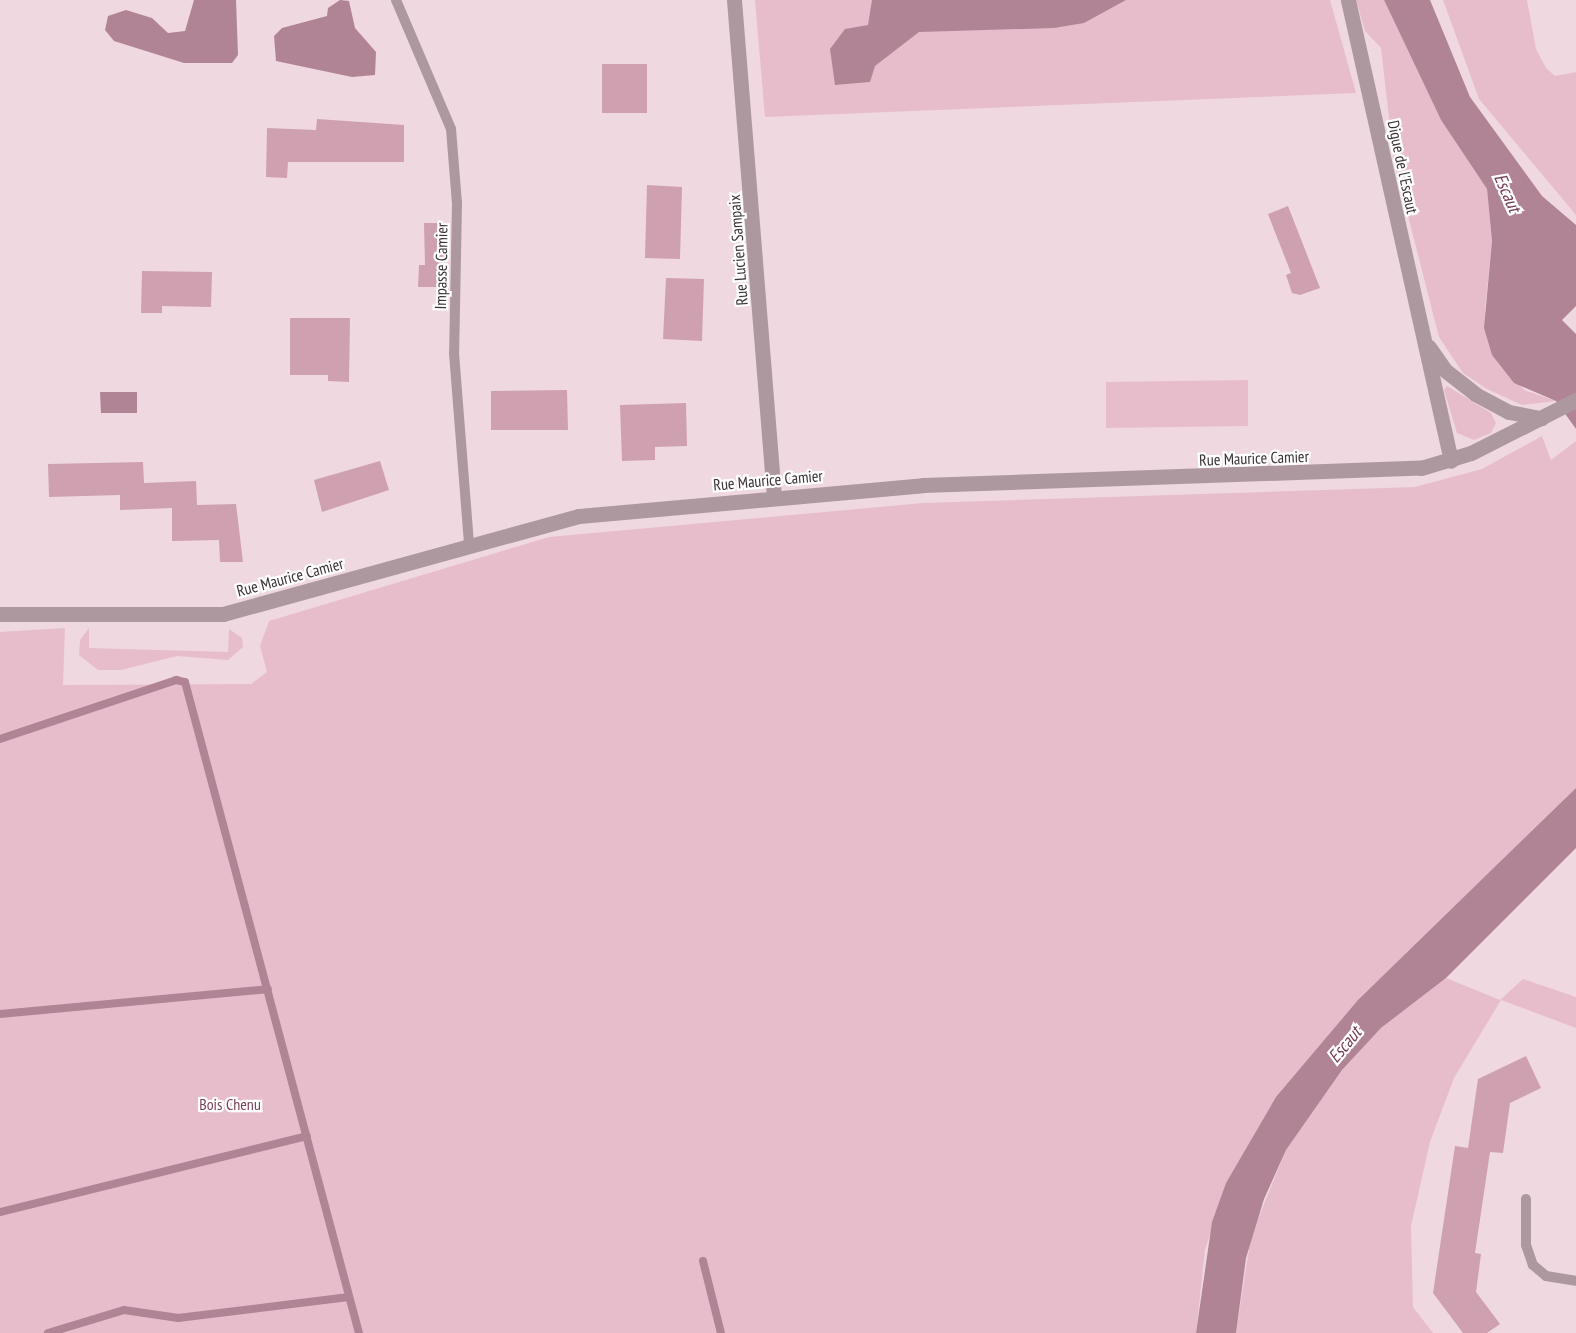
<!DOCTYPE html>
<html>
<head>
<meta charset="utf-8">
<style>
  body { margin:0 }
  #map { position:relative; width:1576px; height:1333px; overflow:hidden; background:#efd8e0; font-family:"PT Sans Narrow",sans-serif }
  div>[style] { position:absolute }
  .green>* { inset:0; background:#e7bdcc }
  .water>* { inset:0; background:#b18495 }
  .stream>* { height:8px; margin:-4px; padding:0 4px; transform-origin:4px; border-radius:4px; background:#b18495 }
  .building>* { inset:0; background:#cea0b0 }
  .lane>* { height:10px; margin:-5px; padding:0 5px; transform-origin:5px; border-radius:5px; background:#ad989f }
  .street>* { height:15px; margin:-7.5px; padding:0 7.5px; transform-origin:7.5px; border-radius:7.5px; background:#ad989f }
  span { translate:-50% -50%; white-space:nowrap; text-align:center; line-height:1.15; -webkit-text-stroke:4.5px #fff; paint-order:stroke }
  .street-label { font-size:16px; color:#3a3134 }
  .park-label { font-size:16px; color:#7d4059 }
  .water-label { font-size:18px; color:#763a53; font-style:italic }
</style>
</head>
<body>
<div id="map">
  <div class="green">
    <div style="clip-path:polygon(755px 0,1330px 0,1356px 93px,765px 117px)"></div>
    <div style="clip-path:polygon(1356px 0,1384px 0,1441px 120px,1487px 189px,1492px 241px,1485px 310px,1492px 355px,1524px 390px,1556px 401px,1522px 405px,1487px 389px,1463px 373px,1439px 337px,1394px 161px,1381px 48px,1365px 31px)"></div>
    <div style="clip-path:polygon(1443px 0,1527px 0,1536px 49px,1546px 68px,1555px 76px,1576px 72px,1576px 215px,1479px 99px)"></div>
    <div style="clip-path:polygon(1248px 380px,1248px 426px,1106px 428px,1106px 382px)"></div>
    <div style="clip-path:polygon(1447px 386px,1491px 413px,1496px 423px,1491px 433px,1474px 440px,1457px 433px,1444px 390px)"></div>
    <div style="clip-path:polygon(1542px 436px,1551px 460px,1576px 441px,1576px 788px,1389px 972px,1226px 1183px,1205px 1250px,1196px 1333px,0 1333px,0 632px,65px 628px,63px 685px,251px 684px,267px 672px,260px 646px,269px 621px,549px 537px,923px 503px,1415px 487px,1482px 469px)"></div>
    <div style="clip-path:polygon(89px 628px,89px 648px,228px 652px,229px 629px,242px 638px,243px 647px,228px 660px,177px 656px,121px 670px,98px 670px,79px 655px,80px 640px)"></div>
    <div style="clip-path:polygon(1446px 978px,1500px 1000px,1523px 979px,1576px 997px,1576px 1028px,1501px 1000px,1454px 1078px,1430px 1142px,1411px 1226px,1413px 1307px,1433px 1333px,1236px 1333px,1251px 1236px,1286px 1150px,1342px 1070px,1381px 1028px)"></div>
  </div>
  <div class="water">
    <div style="clip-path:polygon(194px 0,236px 0,238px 55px,232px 63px,184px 63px,114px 41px,105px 30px,108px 16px,126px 10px,152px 18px,168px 33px,185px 31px)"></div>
    <div style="clip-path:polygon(340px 0,349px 1px,355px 28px,376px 52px,375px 75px,352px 77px,276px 61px,274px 36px,282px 28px,327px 16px,328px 8px)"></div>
    <div style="clip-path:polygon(872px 0,1126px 0,1084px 23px,1054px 28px,919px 32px,875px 66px,870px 82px,835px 85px,830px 49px,845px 29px,868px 25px)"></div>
    <div style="clip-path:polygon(1384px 0,1430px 0,1470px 97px,1542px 196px,1576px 225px,1576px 306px,1562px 320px,1576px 334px,1576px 429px,1556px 401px,1514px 383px,1492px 355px,1484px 328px,1492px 241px,1487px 189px,1441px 120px)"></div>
    <div style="clip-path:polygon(100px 392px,137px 392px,137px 413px,101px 413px)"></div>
    <div style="clip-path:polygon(1576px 788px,1576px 848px,1446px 978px,1381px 1028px,1342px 1070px,1286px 1150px,1264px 1199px,1246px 1258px,1236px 1333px,1196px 1333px,1212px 1222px,1226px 1183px,1276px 1097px,1358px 1000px)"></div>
  </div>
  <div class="stream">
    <div style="left:0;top:739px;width:186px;rotate:-18.5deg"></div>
    <div style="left:176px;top:680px;width:9px;rotate:13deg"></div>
    <div style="left:185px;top:682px;width:674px;rotate:75.04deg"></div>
    <div style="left:0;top:1014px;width:269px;rotate:-5.3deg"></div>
    <div style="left:0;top:1212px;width:316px;rotate:-13.9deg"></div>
    <div style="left:703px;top:1261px;width:74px;rotate:76deg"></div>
    <div style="left:48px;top:1333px;width:79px;rotate:-16.8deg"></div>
    <div style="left:124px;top:1310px;width:55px;rotate:8.4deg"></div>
    <div style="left:178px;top:1318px;width:172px;rotate:-7deg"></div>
  </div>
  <div class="building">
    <div style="clip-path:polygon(602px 64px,647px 64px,647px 113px,602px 113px)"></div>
    <div style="clip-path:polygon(317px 119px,404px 125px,404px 162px,288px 162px,287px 178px,266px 177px,267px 128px,316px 130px)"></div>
    <div style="clip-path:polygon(647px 185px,682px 187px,680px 259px,645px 258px)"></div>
    <div style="clip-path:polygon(1288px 206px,1320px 288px,1300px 295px,1292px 293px,1286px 275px,1291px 273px,1268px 214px)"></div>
    <div style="clip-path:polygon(424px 223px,446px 223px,445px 287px,418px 287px,419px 265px,425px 265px)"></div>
    <div style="clip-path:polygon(142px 271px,212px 272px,211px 307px,162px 306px,162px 313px,141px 313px)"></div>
    <div style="clip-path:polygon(666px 278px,704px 279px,702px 341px,663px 339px)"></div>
    <div style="clip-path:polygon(290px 318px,350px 318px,349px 382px,328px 381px,328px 375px,290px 375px)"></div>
    <div style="clip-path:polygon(567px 390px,568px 430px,491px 430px,491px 391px)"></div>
    <div style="clip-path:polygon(686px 403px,687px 446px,655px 447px,655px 460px,622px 461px,620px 405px)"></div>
    <div style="clip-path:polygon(380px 461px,389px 490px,322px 512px,314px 480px)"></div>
    <div style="clip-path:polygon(143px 462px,144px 483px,196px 481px,197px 505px,236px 504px,243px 562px,220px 562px,219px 540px,172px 541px,172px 508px,120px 510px,120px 495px,49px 497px,48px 464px)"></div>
    <div style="clip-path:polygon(1526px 1056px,1541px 1088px,1510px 1103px,1503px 1153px,1490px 1152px,1475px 1253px,1481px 1254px,1476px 1292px,1500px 1324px,1487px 1333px,1463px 1333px,1433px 1293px,1455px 1146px,1468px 1148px,1478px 1079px)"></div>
  </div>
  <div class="lane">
    <div style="left:396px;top:0;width:140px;rotate:66.9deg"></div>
    <div style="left:451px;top:129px;width:74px;rotate:85.4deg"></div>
    <div style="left:457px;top:203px;width:150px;rotate:91.1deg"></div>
    <div style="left:454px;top:353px;width:192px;rotate:85.5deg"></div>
    <div style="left:1526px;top:1199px;width:46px;rotate:90deg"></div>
    <div style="left:1526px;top:1245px;width:21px;rotate:71deg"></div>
    <div style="left:1533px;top:1265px;width:17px;rotate:40deg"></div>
    <div style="left:1546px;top:1276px;width:30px;rotate:9deg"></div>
  </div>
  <div class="street">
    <div style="left:734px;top:0;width:499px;rotate:85.4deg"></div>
    <div style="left:1348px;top:0;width:472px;rotate:77.4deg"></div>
    <div style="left:1429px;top:347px;width:29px;rotate:55deg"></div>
    <div style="left:1446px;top:371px;width:37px;rotate:38deg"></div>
    <div style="left:1475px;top:394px;width:38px;rotate:28deg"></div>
    <div style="left:1509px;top:412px;width:33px;rotate:11deg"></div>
    <div style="left:0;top:614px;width:223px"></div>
    <div style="left:223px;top:614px;width:369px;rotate:-15.4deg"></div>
    <div style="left:579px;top:516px;width:345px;rotate:-5.1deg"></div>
    <div style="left:923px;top:485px;width:498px;rotate:-2deg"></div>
    <div style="left:1421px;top:468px;width:52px;rotate:-16.7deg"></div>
    <div style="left:1471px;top:453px;width:118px;rotate:-26.8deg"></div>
  </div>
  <div class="street-label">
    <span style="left:1403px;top:167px;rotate:78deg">Digue de l'Escaut</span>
    <span style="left:738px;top:250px;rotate:-94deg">Rue Lucien Sampaix</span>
    <span style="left:441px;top:266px;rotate:-89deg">Impasse Camier</span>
    <span style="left:1254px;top:458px;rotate:-2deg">Rue Maurice Camier</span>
    <span style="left:768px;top:480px;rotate:-5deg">Rue Maurice Camier</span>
    <span style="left:290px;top:577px;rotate:-15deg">Rue Maurice Camier</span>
  </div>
  <div class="park-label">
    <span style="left:230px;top:1104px">Bois Chenu</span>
  </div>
  <div class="water-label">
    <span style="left:1507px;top:193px;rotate:66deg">Escaut</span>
    <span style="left:1345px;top:1045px;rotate:-50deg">Escaut</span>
  </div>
</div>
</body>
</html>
